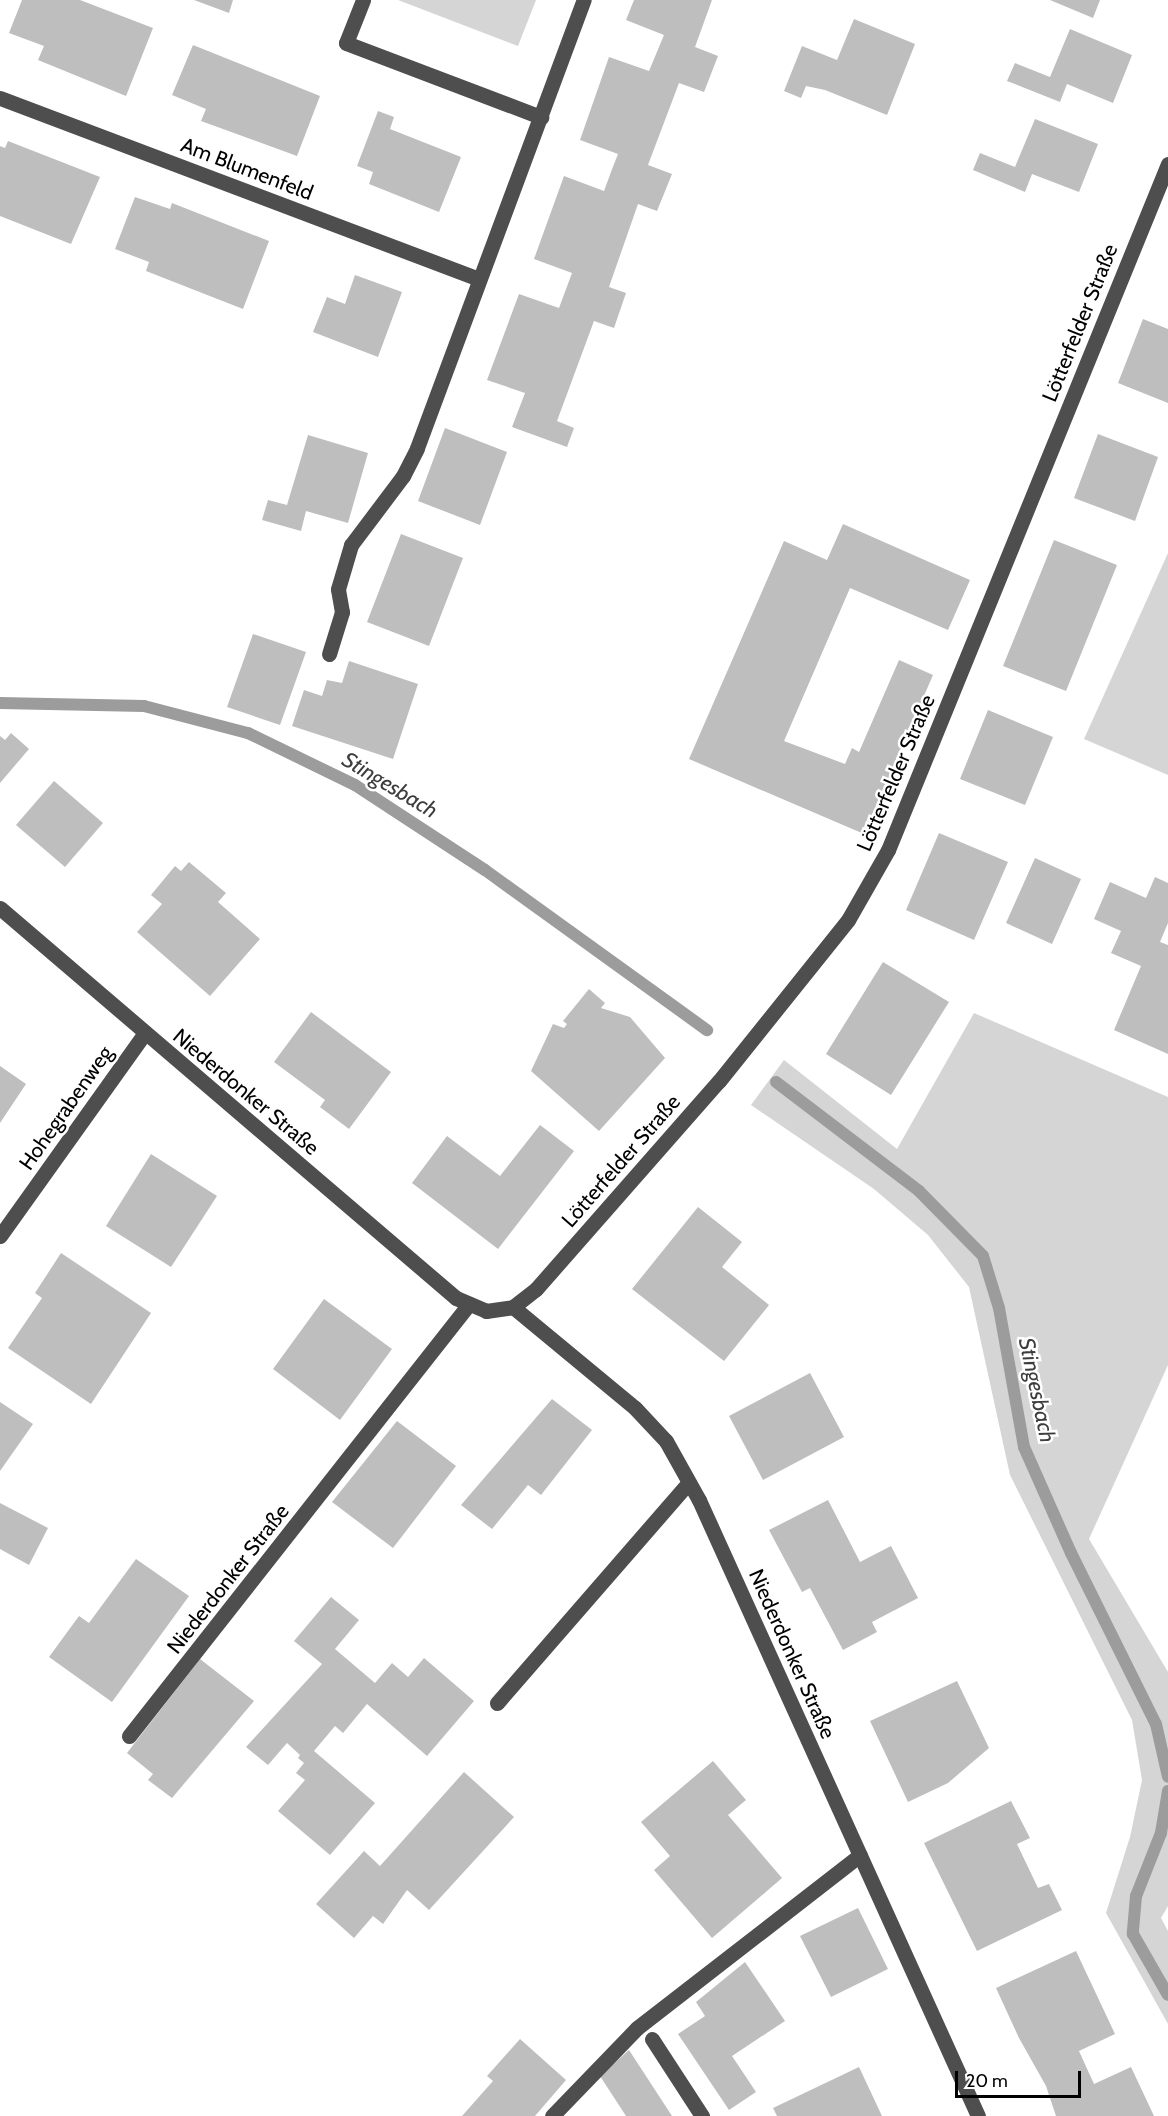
<!DOCTYPE html>
<html>
<head>
<meta charset="utf-8">
<style>
  body { margin:0 }
  #map { position:relative; width:1168px; height:2116px; overflow:hidden; background:#fff; font-family:Cabin,sans-serif }
  div>[style] { position:absolute }
  .green>* { inset:0; background:#d5d5d5 }
  .stream>* { height:12px; margin:-6px; padding:0 6px; transform-origin:6px; border-radius:6px; background:#9c9c9c }
  .building>* { inset:0; background:#bebebe }
  .minor>* { height:15px; margin:-7.5px; padding:0 7.5px; transform-origin:7.5px; border-radius:7.5px; background:#4e4e4e }
  span { translate:-50% -50%; white-space:nowrap; text-align:center; line-height:1.15; -webkit-text-stroke:5px #fff; paint-order:stroke }
  .street-label { font-size:21px; color:#000 }
  .water-label { font-size:22px; color:#3d3d3d; font-style:italic }
  .scale { position:absolute; left:955px; top:2071px; width:126px; height:27px; box-sizing:border-box; border:3px solid #000; border-top:0; padding-left:8px; font-size:18px; line-height:21px; white-space:nowrap; color:#000; -webkit-text-stroke:4px #fff; paint-order:stroke }
</style>
</head>
<body>
<div id="map">
  <div class="green">
    <div style="clip-path:polygon(398px 0,536px 0,518px 46px)"></div>
    <div style="clip-path:polygon(1168px 553px,1168px 775px,1084px 739px)"></div>
    <div style="clip-path:polygon(974px 1013px,1168px 1097px,1168px 1365px,1089px 1539px,1168px 1672px,1168px 1906px,1161px 1918px,1168px 1931px,1168px 2024px,1106px 1913px,1130px 1837px,1142px 1780px,1132px 1720px,1010px 1475px,969px 1287px,928px 1235px,874px 1189px,751px 1105px,784px 1060px,897px 1149px)"></div>
  </div>
  <div class="stream">
    <div style="left:0;top:703px;width:144px;rotate:1.2deg"></div>
    <div style="left:144px;top:706px;width:107px;rotate:14.6deg"></div>
    <div style="left:248px;top:733px;width:119px;rotate:25.9deg"></div>
    <div style="left:355px;top:785px;width:155px;rotate:33.2deg"></div>
    <div style="left:485px;top:870px;width:274px;rotate:35.8deg"></div>
    <div style="left:776px;top:1082px;width:180px;rotate:37.3deg"></div>
    <div style="left:919px;top:1191px;width:91px;rotate:45.4deg"></div>
    <div style="left:983px;top:1256px;width:54px;rotate:72.9deg"></div>
    <div style="left:999px;top:1308px;width:141px;rotate:79.8deg"></div>
    <div style="left:1024px;top:1447px;width:116px;rotate:66.1deg"></div>
    <div style="left:1071px;top:1553px;width:191px;rotate:63.6deg"></div>
    <div style="left:1156px;top:1724px;width:54px;rotate:77.2deg"></div>
    <div style="left:1168px;top:1791px;width:43px;rotate:99.5deg"></div>
    <div style="left:1161px;top:1833px;width:68px;rotate:111.6deg"></div>
    <div style="left:1136px;top:1896px;width:38px;rotate:95deg"></div>
    <div style="left:1133px;top:1934px;width:70px;rotate:60.2deg"></div>
  </div>
  <div class="building">
    <div style="clip-path:polygon(22px 0,80px 0,153px 28px,126px 96px,38px 60px,44px 46px,9px 33px)"></div>
    <div style="clip-path:polygon(194px 0,233px 0,229px 13px)"></div>
    <div style="clip-path:polygon(634px 0,712px 0,695px 47px,718px 56px,704px 92px,679px 83px,648px 165px,672px 174px,657px 211px,638px 204px,609px 287px,626px 293px,614px 328px,594px 321px,557px 421px,574px 428px,567px 447px,512px 427px,525px 393px,487px 380px,519px 294px,559px 308px,572px 273px,534px 259px,564px 176px,604px 191px,611px 172px,618px 154px,580px 140px,609px 57px,649px 71px,664px 35px,626px 20px)"></div>
    <div style="clip-path:polygon(1050px 0,1100px 0,1093px 18px)"></div>
    <div style="clip-path:polygon(854px 19px,915px 44px,887px 115px,825px 90px,806px 86px,801px 98px,784px 91px,802px 46px,837px 60px)"></div>
    <div style="clip-path:polygon(1070px 29px,1132px 55px,1113px 103px,1067px 84px,1060px 102px,1007px 81px,1015px 63px,1050px 77px)"></div>
    <div style="clip-path:polygon(193px 45px,320px 96px,297px 156px,201px 121px,206px 109px,172px 95px)"></div>
    <div style="clip-path:polygon(378px 111px,394px 117px,390px 129px,461px 157px,439px 212px,369px 184px,373px 172px,357px 166px)"></div>
    <div style="clip-path:polygon(1035px 119px,1098px 144px,1079px 192px,1032px 174px,1025px 192px,973px 170px,980px 153px,1015px 167px)"></div>
    <div style="clip-path:polygon(8px 141px,100px 177px,71px 244px,0 216px,0 146px,5px 148px)"></div>
    <div style="clip-path:polygon(135px 197px,170px 209px,172px 203px,269px 241px,243px 309px,146px 271px,149px 262px,115px 249px)"></div>
    <div style="clip-path:polygon(355px 275px,402px 292px,378px 357px,313px 332px,327px 297px,345px 304px)"></div>
    <div style="clip-path:polygon(1143px 319px,1168px 329px,1168px 403px,1118px 383px)"></div>
    <div style="clip-path:polygon(445px 428px,507px 452px,480px 525px,418px 501px)"></div>
    <div style="clip-path:polygon(1098px 434px,1158px 457px,1135px 521px,1074px 498px)"></div>
    <div style="clip-path:polygon(308px 435px,368px 453px,348px 523px,306px 511px,301px 531px,262px 520px,268px 500px,287px 505px)"></div>
    <div style="clip-path:polygon(843px 524px,970px 580px,948px 630px,850px 588px,784px 741px,845px 764px,852px 748px,859px 752px,899px 660px,933px 675px,864px 834px,689px 759px,784px 541px,827px 560px)"></div>
    <div style="clip-path:polygon(401px 534px,463px 558px,429px 646px,367px 622px)"></div>
    <div style="clip-path:polygon(1054px 540px,1117px 565px,1066px 691px,1003px 666px)"></div>
    <div style="clip-path:polygon(253px 634px,306px 652px,280px 725px,227px 707px)"></div>
    <div style="clip-path:polygon(349px 661px,418px 684px,393px 759px,292px 726px,304px 690px,322px 696px,327px 680px,342px 683px)"></div>
    <div style="clip-path:polygon(988px 710px,1053px 737px,1025px 805px,960px 779px)"></div>
    <div style="clip-path:polygon(11px 733px,29px 749px,0 783px,0 736px,5px 740px)"></div>
    <div style="clip-path:polygon(54px 781px,103px 823px,65px 867px,16px 825px)"></div>
    <div style="clip-path:polygon(939px 833px,1008px 862px,974px 940px,906px 910px)"></div>
    <div style="clip-path:polygon(1035px 858px,1081px 879px,1052px 944px,1006px 923px)"></div>
    <div style="clip-path:polygon(189px 862px,226px 893px,218px 902px,260px 939px,210px 996px,137px 932px,162px 904px,151px 895px,175px 866px,181px 871px)"></div>
    <div style="clip-path:polygon(1155px 877px,1168px 883px,1168px 923px,1160px 942px,1168px 945px,1168px 1054px,1114px 1030px,1141px 966px,1111px 953px,1121px 931px,1094px 919px,1110px 882px,1146px 898px)"></div>
    <div style="clip-path:polygon(883px 962px,949px 1002px,891px 1095px,826px 1054px)"></div>
    <div style="clip-path:polygon(589px 989px,605px 1003px,601px 1008px,630px 1017px,665px 1058px,599px 1131px,531px 1071px,553px 1024px,564px 1028px,567px 1024px,563px 1021px)"></div>
    <div style="clip-path:polygon(311px 1012px,391px 1072px,349px 1129px,320px 1107px,325px 1100px,274px 1062px)"></div>
    <div style="clip-path:polygon(0 1066px,26px 1084px,0 1123px)"></div>
    <div style="clip-path:polygon(540px 1125px,574px 1151px,498px 1249px,412px 1183px,447px 1136px,500px 1176px)"></div>
    <div style="clip-path:polygon(151px 1154px,217px 1196px,171px 1267px,106px 1226px)"></div>
    <div style="clip-path:polygon(698px 1207px,742px 1242px,722px 1267px,769px 1305px,724px 1361px,632px 1289px)"></div>
    <div style="clip-path:polygon(61px 1253px,151px 1313px,91px 1404px,8px 1348px,42px 1298px,35px 1293px)"></div>
    <div style="clip-path:polygon(324px 1299px,392px 1349px,340px 1420px,273px 1369px)"></div>
    <div style="clip-path:polygon(810px 1373px,844px 1437px,763px 1480px,729px 1416px)"></div>
    <div style="clip-path:polygon(552px 1399px,592px 1430px,541px 1495px,528px 1485px,492px 1529px,461px 1505px)"></div>
    <div style="clip-path:polygon(0 1402px,33px 1424px,0 1471px)"></div>
    <div style="clip-path:polygon(397px 1421px,456px 1466px,393px 1548px,332px 1502px)"></div>
    <div style="clip-path:polygon(828px 1500px,860px 1562px,891px 1546px,918px 1598px,872px 1622px,877px 1632px,843px 1650px,810px 1588px,802px 1592px,769px 1530px)"></div>
    <div style="clip-path:polygon(0 1503px,48px 1528px,29px 1565px,0 1549px)"></div>
    <div style="clip-path:polygon(136px 1559px,189px 1596px,112px 1702px,49px 1657px,79px 1616px,89px 1623px)"></div>
    <div style="clip-path:polygon(331px 1597px,359px 1620px,335px 1649px,375px 1683px,392px 1663px,408px 1677px,424px 1658px,474px 1701px,427px 1756px,367px 1704px,343px 1733px,335px 1726px,314px 1751px,375px 1803px,330px 1855px,278px 1811px,305px 1780px,296px 1773px,304px 1763px,298px 1758px,300px 1755px,287px 1743px,268px 1765px,246px 1747px,322px 1664px,294px 1641px)"></div>
    <div style="clip-path:polygon(200px 1659px,254px 1701px,172px 1798px,148px 1780px,153px 1774px,127px 1753px)"></div>
    <div style="clip-path:polygon(957px 1681px,989px 1748px,948px 1783px,908px 1802px,870px 1721px)"></div>
    <div style="clip-path:polygon(713px 1761px,746px 1800px,728px 1815px,782px 1878px,712px 1938px,654px 1870px,670px 1856px,641px 1822px)"></div>
    <div style="clip-path:polygon(464px 1772px,514px 1817px,429px 1910px,407px 1890px,383px 1924px,373px 1916px,354px 1938px,316px 1904px,364px 1851px,380px 1866px)"></div>
    <div style="clip-path:polygon(1011px 1801px,1030px 1838px,1017px 1844px,1038px 1888px,1049px 1884px,1062px 1910px,977px 1951px,924px 1843px)"></div>
    <div style="clip-path:polygon(858px 1908px,888px 1969px,831px 1997px,800px 1936px)"></div>
    <div style="clip-path:polygon(1076px 1951px,1115px 2034px,1079px 2051px,1094px 2084px,1131px 2067px,1154px 2116px,1056px 2116px,1046px 2086px,1019px 2038px,996px 1988px)"></div>
    <div style="clip-path:polygon(745px 1962px,785px 2021px,732px 2056px,756px 2092px,729px 2110px,678px 2034px,705px 2016px,696px 2002px)"></div>
    <div style="clip-path:polygon(520px 2039px,566px 2080px,535px 2116px,462px 2116px,493px 2081px,487px 2076px)"></div>
    <div style="clip-path:polygon(629px 2050px,672px 2116px,626px 2116px,600px 2076px)"></div>
    <div style="clip-path:polygon(859px 2067px,882px 2116px,777px 2116px,773px 2108px)"></div>
  </div>
  <div class="minor">
    <div style="left:363px;top:0;width:46px;rotate:111.6deg"></div>
    <div style="left:346px;top:43px;width:209px;rotate:20.8deg"></div>
    <div style="left:0;top:98px;width:512px;rotate:20.7deg"></div>
    <div style="left:329px;top:654px;width:44px;rotate:-72.8deg"></div>
    <div style="left:342px;top:612px;width:23px;rotate:-100deg"></div>
    <div style="left:338px;top:589px;width:46px;rotate:-73.5deg"></div>
    <div style="left:351px;top:545px;width:86px;rotate:-53deg"></div>
    <div style="left:403px;top:476px;width:31px;rotate:-63deg"></div>
    <div style="left:417px;top:448px;width:478px;rotate:-69.6deg"></div>
    <div style="left:0;top:908px;width:600px;rotate:40.54deg"></div>
    <div style="left:456px;top:1298px;width:33px;rotate:23deg"></div>
    <div style="left:486px;top:1311px;width:27px;rotate:-8deg"></div>
    <div style="left:513px;top:1307px;width:158px;rotate:39.6deg"></div>
    <div style="left:635px;top:1408px;width:45px;rotate:46.8deg"></div>
    <div style="left:666px;top:1441px;width:68px;rotate:60.8deg"></div>
    <div style="left:699px;top:1500px;width:676px;rotate:65.63deg"></div>
    <div style="left:0;top:1236px;width:249px;rotate:-54.5deg"></div>
    <div style="left:513px;top:1307px;width:29px;rotate:-38deg"></div>
    <div style="left:536px;top:1289px;width:277px;rotate:-48.7deg"></div>
    <div style="left:719px;top:1081px;width:206px;rotate:-51.3deg"></div>
    <div style="left:848px;top:920px;width:81px;rotate:-60.3deg"></div>
    <div style="left:888px;top:850px;width:741px;rotate:-67.8deg"></div>
    <div style="left:497px;top:1703px;width:291px;rotate:-49deg"></div>
    <div style="left:129px;top:1736px;width:550px;rotate:-51.8deg"></div>
    <div style="left:652px;top:2039px;width:92px;rotate:57deg"></div>
    <div style="left:552px;top:2116px;width:122px;rotate:-46deg"></div>
    <div style="left:637px;top:2028px;width:282px;rotate:-37.8deg"></div>
  </div>
  <div class="street-label">
    <span style="left:247px;top:169px;rotate:21deg">Am Blumenfeld</span>
    <span style="left:1080px;top:323px;rotate:-68deg">Lötterfelder Straße</span>
    <span style="left:896px;top:773px;rotate:-67deg">Lötterfelder Straße</span>
    <span style="left:246px;top:1092px;rotate:40deg">Niederdonker Straße</span>
    <span style="left:66px;top:1108px;rotate:-55deg">Hohegrabenweg</span>
    <span style="left:621px;top:1161px;rotate:-49deg">Lötterfelder Straße</span>
    <span style="left:228px;top:1579px;rotate:-52deg">Niederdonker Straße</span>
    <span style="left:792px;top:1654px;rotate:66deg">Niederdonker Straße</span>
  </div>
  <div class="water-label">
    <span style="left:390px;top:785px;rotate:31deg">Stingesbach</span>
    <span style="left:1037px;top:1390px;rotate:78deg">Stingesbach</span>
  </div>
  <div class="scale">20 m</div>
</div>
</body>
</html>
